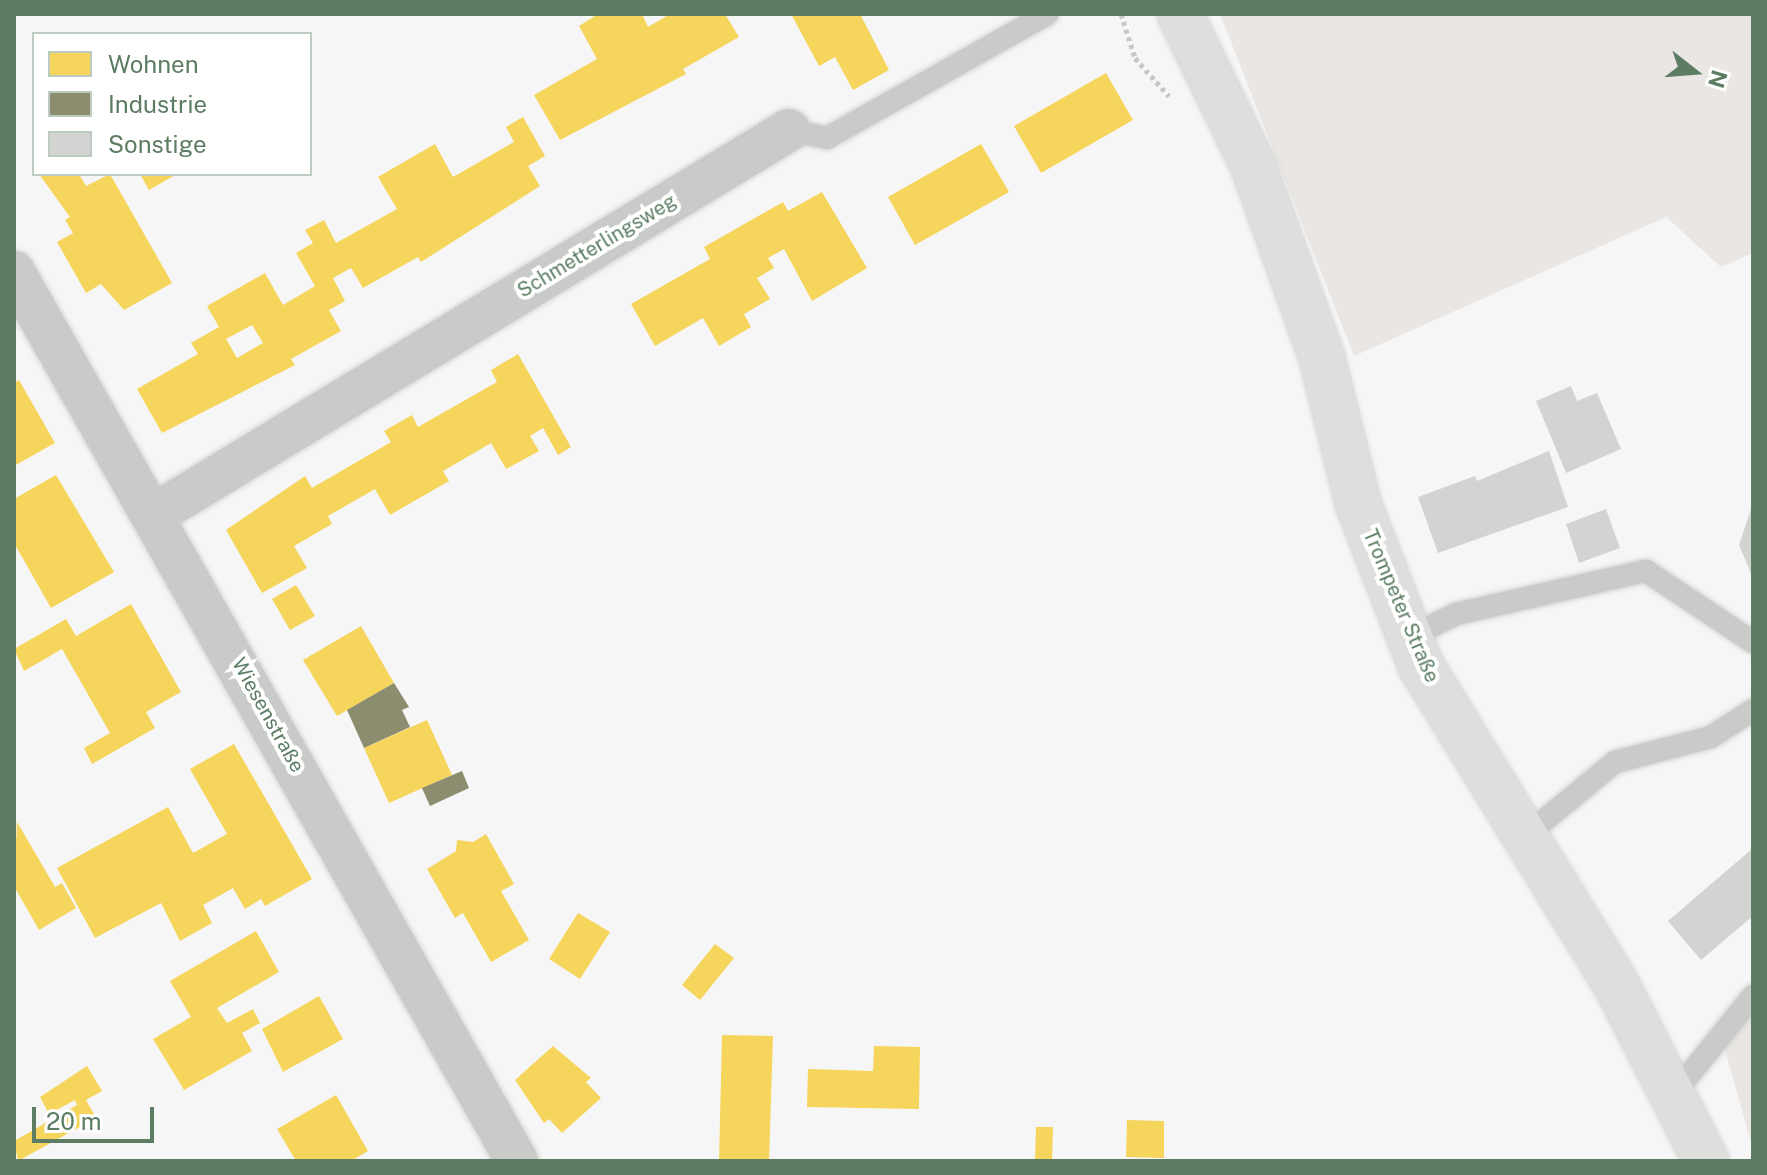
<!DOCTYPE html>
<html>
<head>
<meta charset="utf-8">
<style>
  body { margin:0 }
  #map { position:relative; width:1767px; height:1175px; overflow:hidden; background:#f7f6f6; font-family:"Public Sans",sans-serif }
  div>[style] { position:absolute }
  .green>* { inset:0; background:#e9e6e3 }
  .homes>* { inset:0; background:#f6d55c }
  .industry>* { inset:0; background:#8c8c6e }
  .building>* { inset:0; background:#d2d4d2 }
  .path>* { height:5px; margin-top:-2.5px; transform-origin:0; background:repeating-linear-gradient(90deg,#c5c8c6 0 4px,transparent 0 8px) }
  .roads { filter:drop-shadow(0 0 2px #d2d3d2) drop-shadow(0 0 2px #d2d3d2) }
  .lane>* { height:22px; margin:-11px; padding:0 11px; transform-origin:11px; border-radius:11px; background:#c8cbc8 }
  .street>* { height:42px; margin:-21px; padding:0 21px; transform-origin:21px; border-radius:21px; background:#c8cbc8 }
  .secondary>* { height:44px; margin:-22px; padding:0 22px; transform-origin:22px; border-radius:22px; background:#dedfdd }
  span { translate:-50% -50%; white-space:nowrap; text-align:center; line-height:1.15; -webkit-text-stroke:8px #fff; paint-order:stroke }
  .street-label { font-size:20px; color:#5c7d63 }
  .frame { position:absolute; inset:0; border:16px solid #5c7d63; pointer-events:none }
  .legend { position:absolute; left:32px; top:32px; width:280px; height:144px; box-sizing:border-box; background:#fff; border:2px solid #becbc1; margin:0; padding:10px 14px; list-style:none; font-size:24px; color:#5c7d63 }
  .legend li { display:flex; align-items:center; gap:16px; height:40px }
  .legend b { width:40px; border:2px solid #becbc1 }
  .north { position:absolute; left:1655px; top:32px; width:80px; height:80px; -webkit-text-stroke:6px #fff; paint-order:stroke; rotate:107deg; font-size:22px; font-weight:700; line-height:32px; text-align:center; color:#5c7d63 }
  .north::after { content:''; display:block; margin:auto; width:28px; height:36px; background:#5c7d63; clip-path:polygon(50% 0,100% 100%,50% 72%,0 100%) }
  .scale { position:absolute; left:32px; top:1107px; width:122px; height:36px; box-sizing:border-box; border:4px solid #5c7d63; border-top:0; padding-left:10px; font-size:24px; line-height:28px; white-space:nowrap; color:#5c7d63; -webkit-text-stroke:6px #fff; paint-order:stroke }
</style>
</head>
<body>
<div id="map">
  <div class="green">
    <div style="clip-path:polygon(1220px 14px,1753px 14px,1753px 253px,1721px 267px,1666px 217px,1354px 356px)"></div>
    <div style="clip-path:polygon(1753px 1006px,1753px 1149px,1720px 1032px)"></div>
  </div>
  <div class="homes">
    <div style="clip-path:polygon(598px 14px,642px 14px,648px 27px,670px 14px,725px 14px,739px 37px,683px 69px,686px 74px,560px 140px,534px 95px,597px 59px,579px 26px)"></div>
    <div style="clip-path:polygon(791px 14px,860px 14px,889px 70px,853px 90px,835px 57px,819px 66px)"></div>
    <div style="clip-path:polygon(1106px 73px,1133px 120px,1041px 173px,1014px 126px)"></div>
    <div style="clip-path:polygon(evenodd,523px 117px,545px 156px,528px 166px,540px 186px,421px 262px,418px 257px,363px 288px,351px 268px,333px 278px,345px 301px,329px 310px,341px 331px,291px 359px,295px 365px,162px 433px,137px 389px,198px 354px,191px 343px,219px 327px,207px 306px,265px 273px,283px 305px,315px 286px,296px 253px,313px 243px,305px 230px,324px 220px,336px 243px,397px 209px,378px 177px,435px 144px,453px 177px,514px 142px,506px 127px,523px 117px,252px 325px,263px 343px,237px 358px,226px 339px,252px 325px)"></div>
    <div style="clip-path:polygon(981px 144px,1009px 192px,915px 245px,888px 197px)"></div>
    <div style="clip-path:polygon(39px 174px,79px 174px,86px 186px,110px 174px,172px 283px,124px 310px,101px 284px,86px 293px,57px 242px,73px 233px,65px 220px,70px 217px)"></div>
    <div style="clip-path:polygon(140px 174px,177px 174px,149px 190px)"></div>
    <div style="clip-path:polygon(822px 192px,867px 268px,812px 301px,784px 249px,768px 258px,774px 268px,757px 278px,770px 299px,744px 314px,751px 327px,719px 346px,703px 318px,655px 346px,631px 304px,710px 259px,704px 247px,783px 202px,788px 211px)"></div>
    <div style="clip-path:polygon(518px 354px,571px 447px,558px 455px,543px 428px,530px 436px,539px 451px,506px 469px,491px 443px,443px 471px,449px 481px,390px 515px,375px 489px,328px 516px,332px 524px,294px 546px,307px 568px,262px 593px,226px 530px,305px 476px,312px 488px,391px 442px,384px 431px,412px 415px,418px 427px,497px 382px,491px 370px)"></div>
    <div style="clip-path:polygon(19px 380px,55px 443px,14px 466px,14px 383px)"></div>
    <div style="clip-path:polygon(56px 475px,114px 572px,51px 608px,14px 543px,14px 499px)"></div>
    <div style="clip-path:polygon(296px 585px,315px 616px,290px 630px,272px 599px)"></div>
    <div style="clip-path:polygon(131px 604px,181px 692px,146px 712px,155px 728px,92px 764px,84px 748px,110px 733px,62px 649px,24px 671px,14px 649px,66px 619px,76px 636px)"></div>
    <div style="clip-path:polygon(361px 626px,394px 683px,337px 716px,303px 660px)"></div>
    <div style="clip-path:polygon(427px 720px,452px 775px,389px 803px,364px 748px)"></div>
    <div style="clip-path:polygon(234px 744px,312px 879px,265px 906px,261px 899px,245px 909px,233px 888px,203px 905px,212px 923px,180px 941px,161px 903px,95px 938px,57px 868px,168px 807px,193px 853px,227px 834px,190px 769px)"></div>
    <div style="clip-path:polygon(17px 822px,55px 887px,62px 883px,76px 908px,39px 930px,14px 886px)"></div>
    <div style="clip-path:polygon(486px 834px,514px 884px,501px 891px,529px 940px,491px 962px,463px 913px,455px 918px,427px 869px,456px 851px,457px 840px,473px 842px)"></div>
    <div style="clip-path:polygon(578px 913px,610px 932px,580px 979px,549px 959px)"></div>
    <div style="clip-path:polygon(256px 931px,279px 972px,217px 1008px,227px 1023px,253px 1009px,260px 1023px,242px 1033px,252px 1051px,184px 1090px,153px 1039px,191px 1017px,170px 981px)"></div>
    <div style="clip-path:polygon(715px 944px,734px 958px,700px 1000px,682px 985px)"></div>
    <div style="clip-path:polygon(319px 996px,343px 1039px,283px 1072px,262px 1029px)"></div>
    <div style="clip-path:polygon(722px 1035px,773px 1036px,769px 1161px,719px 1161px)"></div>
    <div style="clip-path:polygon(553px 1046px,591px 1078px,586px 1082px,601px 1098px,562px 1133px,549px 1119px,544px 1123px,515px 1080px)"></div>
    <div style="clip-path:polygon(874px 1046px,920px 1047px,919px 1109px,807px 1107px,808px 1069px,873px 1071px)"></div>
    <div style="clip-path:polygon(87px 1066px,102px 1091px,86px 1100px,96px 1118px,18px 1161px,14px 1141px,77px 1105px,75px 1100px,49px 1114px,40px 1097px)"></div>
    <div style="clip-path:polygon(336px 1095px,368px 1151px,351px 1161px,296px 1161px,277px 1129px)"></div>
    <div style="clip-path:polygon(1127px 1120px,1164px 1121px,1164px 1158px,1126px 1157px)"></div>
    <div style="clip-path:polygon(1036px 1127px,1053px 1127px,1052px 1161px,1035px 1161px)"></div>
  </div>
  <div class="industry">
    <div style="clip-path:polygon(394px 683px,409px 707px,402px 710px,410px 727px,364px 748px,347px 710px)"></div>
    <div style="clip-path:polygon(462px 771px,469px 788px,430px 806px,422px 788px)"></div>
  </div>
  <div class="building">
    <div style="clip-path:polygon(1571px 386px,1577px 401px,1597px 393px,1621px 449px,1566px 473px,1536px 401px)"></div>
    <div style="clip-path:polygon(1549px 451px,1568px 507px,1438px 553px,1418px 497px,1475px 476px,1477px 481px)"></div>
    <div style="clip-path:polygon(1753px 503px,1753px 578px,1739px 545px)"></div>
    <div style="clip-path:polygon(1606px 509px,1620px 548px,1579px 563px,1566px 524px)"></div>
    <div style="clip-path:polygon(1753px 848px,1753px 916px,1701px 960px,1668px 921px)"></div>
  </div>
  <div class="path">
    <div style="left:1121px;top:14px;width:46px;rotate:72.3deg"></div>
    <div style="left:1135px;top:58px;width:51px;rotate:48.2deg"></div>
  </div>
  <div class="roads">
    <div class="lane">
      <div style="left:789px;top:130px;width:39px;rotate:12deg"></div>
      <div style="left:827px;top:138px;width:253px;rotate:-29.4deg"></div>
      <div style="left:1410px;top:637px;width:51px;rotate:-26.6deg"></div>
      <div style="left:1456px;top:614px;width:195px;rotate:-12.8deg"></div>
      <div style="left:1646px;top:571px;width:128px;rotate:33.6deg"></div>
      <div style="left:1524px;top:837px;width:118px;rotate:-39.5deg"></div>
      <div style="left:1615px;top:762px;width:99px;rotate:-14.6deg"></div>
      <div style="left:1711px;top:737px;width:50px;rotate:-32.7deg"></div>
      <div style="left:1673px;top:1095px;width:127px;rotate:-51.1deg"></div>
    </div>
    <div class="street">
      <div style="left:14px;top:272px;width:1021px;rotate:60.5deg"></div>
      <div style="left:155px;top:514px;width:741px;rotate:-31.2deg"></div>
    </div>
    <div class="secondary">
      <div style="left:1180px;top:14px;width:168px;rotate:64.2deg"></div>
      <div style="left:1253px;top:165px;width:205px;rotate:70.3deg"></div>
      <div style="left:1322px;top:358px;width:153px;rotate:76deg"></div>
      <div style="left:1359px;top:506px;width:172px;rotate:68.8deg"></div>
      <div style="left:1421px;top:666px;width:377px;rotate:58.5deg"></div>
      <div style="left:1618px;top:988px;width:194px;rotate:63deg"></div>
    </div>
  </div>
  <div class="street-label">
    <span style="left:597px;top:246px;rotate:-31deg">Schmetterlingsweg</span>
    <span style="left:1401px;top:606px;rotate:67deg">Trompeter Straße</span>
    <span style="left:268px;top:715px;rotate:61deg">Wiesenstraße</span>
  </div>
  <div class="frame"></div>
  <ul class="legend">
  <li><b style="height:22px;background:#f6d55c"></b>Wohnen</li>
  <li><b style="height:22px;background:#8c8c6e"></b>Industrie</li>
  <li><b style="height:22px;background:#d2d4d2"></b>Sonstige</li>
  </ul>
  <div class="north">N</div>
  <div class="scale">20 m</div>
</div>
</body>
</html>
